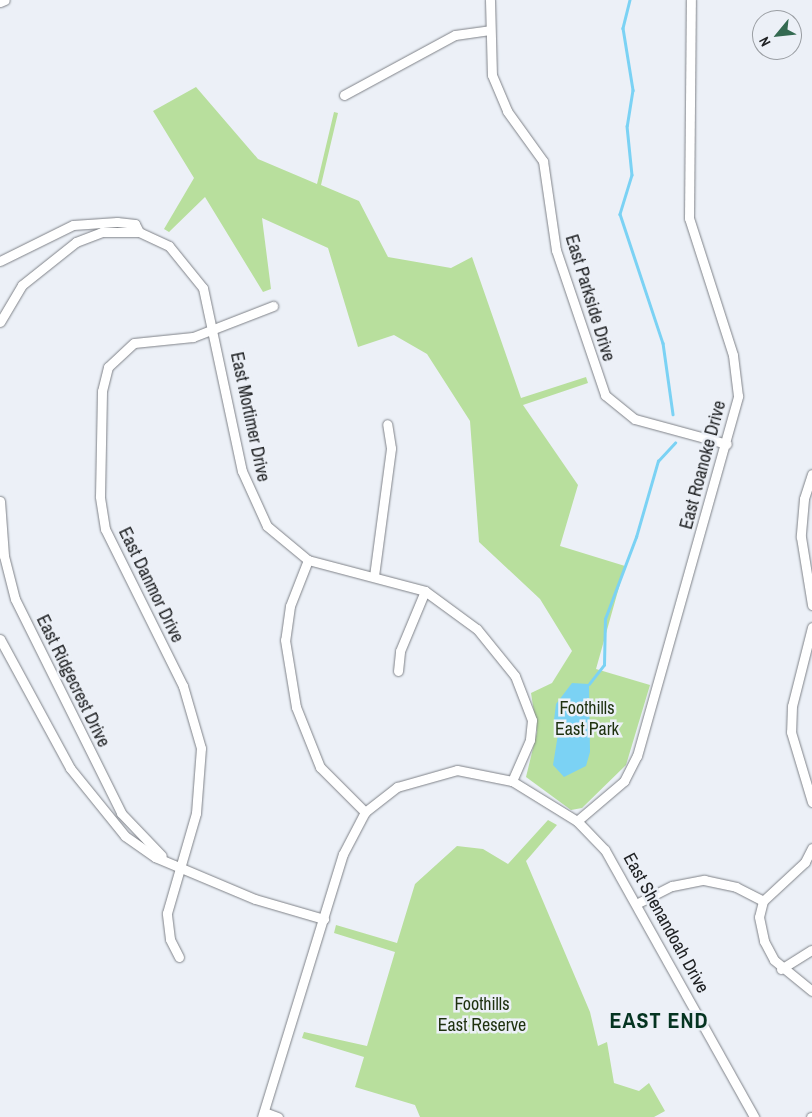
<!DOCTYPE html>
<html>
<head>
<meta charset="utf-8">
<style>
  body { margin:0 }
  #map { position:relative; width:812px; height:1117px; overflow:hidden; background:#ecf0f7; font-family:"Archivo Narrow",sans-serif }
  div>[style] { position:absolute }
  .green>* { inset:0; background:#b8df9d }
  .water>* { inset:0; background:#7bd2f4 }
  .stream>* { height:2.5px; margin:-1.25px; padding:0 1.25px; transform-origin:1.25px; border-radius:1.25px; background:#7bd2f4 }
  .roads { filter:drop-shadow(0 0 1px #7f8288) drop-shadow(0 0 1px #7f8288) }
  .street>* { height:9px; margin:-4.5px; padding:0 4.5px; transform-origin:4.5px; border-radius:4.5px; background:#fff }
  span { translate:-50% -50%; white-space:nowrap; text-align:center; line-height:1.15; -webkit-text-stroke:5px #ecf0f7; paint-order:stroke }
  .street-label { font-size:18px; color:#202224 }
  .park-label { font-size:18px; color:#1e310f }
  .district-label { font-size:22px; color:#053421; font-weight:700; letter-spacing:1px }
  .north { position:absolute; left:752px; top:10px; width:50px; height:50px; box-sizing:border-box; background:#ecf0f7; border:1px solid #9a9ea3; border-radius:50%; rotate:242deg; font-size:14px; font-weight:700; line-height:20px; text-align:center; color:#202224 }
  .north::after { content:''; display:block; margin:auto; width:18px; height:22px; background:#346a51; clip-path:polygon(50% 0,100% 100%,50% 72%,0 100%) }
</style>
</head>
<body>
<div id="map">
  <div class="green">
    <div style="clip-path:polygon(196px 87px,258px 159px,317px 184px,334px 112px,338px 113px,321px 185px,359px 201px,388px 257px,451px 268px,472px 257px,521px 398px,586px 377px,588px 383px,523px 405px,578px 485px,560px 546px,625px 566px,596px 669px,650px 685px,626px 765px,582px 808px,571px 810px,526px 777px,537px 732px,531px 693px,552px 683px,572px 651px,540px 599px,479px 542px,470px 421px,427px 354px,394px 335px,358px 347px,328px 248px,262px 218px,271px 289px,263px 292px,205px 197px,169px 232px,164px 229px,194px 178px,153px 111px)"></div>
    <div style="clip-path:polygon(548px 820px,557px 825px,526px 861px,590px 1012px,598px 1046px,607px 1042px,614px 1083px,639px 1091px,649px 1083px,665px 1111px,654px 1117px,420px 1117px,415px 1105px,355px 1087px,364px 1057px,302px 1038px,304px 1032px,367px 1046px,395px 952px,334px 933px,336px 925px,397px 943px,415px 884px,457px 846px,483px 849px,508px 864px)"></div>
  </div>
  <div class="water">
    <div style="clip-path:polygon(572px 683px,589px 684px,590px 752px,586px 766px,564px 777px,553px 765px,558px 734px,554px 720px,556px 704px)"></div>
  </div>
  <div class="stream">
    <div style="left:630px;top:0;width:29px;rotate:104deg"></div>
    <div style="left:623px;top:28px;width:63px;rotate:80.8deg"></div>
    <div style="left:633px;top:90px;width:36px;rotate:99deg"></div>
    <div style="left:627px;top:126px;width:49px;rotate:84.2deg"></div>
    <div style="left:632px;top:175px;width:41px;rotate:107.1deg"></div>
    <div style="left:620px;top:214px;width:136px;rotate:71.6deg"></div>
    <div style="left:663px;top:343px;width:72px;rotate:82deg"></div>
    <div style="left:589px;top:684px;width:24px;rotate:-52deg"></div>
    <div style="left:604px;top:665px;width:46px;rotate:-88.8deg"></div>
    <div style="left:605px;top:619px;width:88px;rotate:-69.3deg"></div>
    <div style="left:636px;top:537px;width:79px;rotate:-73.9deg"></div>
    <div style="left:658px;top:461px;width:25px;rotate:-47deg"></div>
  </div>
  <div class="roads">
    <div class="street">
      <div style="left:490px;top:0;width:75px;rotate:88.5deg"></div>
      <div style="left:492px;top:75px;width:39px;rotate:67deg"></div>
      <div style="left:507px;top:111px;width:62px;rotate:54.2deg"></div>
      <div style="left:543px;top:161px;width:90px;rotate:81.7deg"></div>
      <div style="left:556px;top:250px;width:153px;rotate:71.3deg"></div>
      <div style="left:605px;top:395px;width:38px;rotate:39deg"></div>
      <div style="left:635px;top:419px;width:95px;rotate:15.2deg"></div>
      <div style="left:0;top:2px;width:5px;rotate:-22deg"></div>
      <div style="left:344px;top:95px;width:126px;rotate:-28.4deg"></div>
      <div style="left:455px;top:35px;width:35px;rotate:-8deg"></div>
      <div style="left:139px;top:232px;width:33px;rotate:25deg"></div>
      <div style="left:169px;top:246px;width:54px;rotate:51deg"></div>
      <div style="left:203px;top:288px;width:187px;rotate:78deg"></div>
      <div style="left:242px;top:471px;width:60px;rotate:65.6deg"></div>
      <div style="left:267px;top:526px;width:53px;rotate:39.7deg"></div>
      <div style="left:308px;top:560px;width:121px;rotate:14.8deg"></div>
      <div style="left:425px;top:591px;width:64px;rotate:36.2deg"></div>
      <div style="left:477px;top:629px;width:60px;rotate:51deg"></div>
      <div style="left:515px;top:676px;width:47px;rotate:68.9deg"></div>
      <div style="left:532px;top:720px;width:20px;rotate:96deg"></div>
      <div style="left:530px;top:740px;width:45px;rotate:113.7deg"></div>
      <div style="left:0;top:261px;width:81px;rotate:-26.3deg"></div>
      <div style="left:73px;top:225px;width:44px;rotate:-3.9deg"></div>
      <div style="left:117px;top:222px;width:18px;rotate:6deg"></div>
      <div style="left:135px;top:224px;width:9px;rotate:63deg"></div>
      <div style="left:139px;top:232px;width:37px;rotate:180deg"></div>
      <div style="left:102px;top:232px;width:28px;rotate:159deg"></div>
      <div style="left:76px;top:242px;width:69px;rotate:141.5deg"></div>
      <div style="left:22px;top:285px;width:43px;rotate:120.7deg"></div>
      <div style="left:812px;top:474px;width:26px;rotate:108deg"></div>
      <div style="left:804px;top:499px;width:38px;rotate:95deg"></div>
      <div style="left:801px;top:537px;width:69px;rotate:80.8deg"></div>
      <div style="left:0;top:501px;width:55px;rotate:85.8deg"></div>
      <div style="left:4px;top:556px;width:44px;rotate:75.7deg"></div>
      <div style="left:15px;top:599px;width:239px;rotate:63.6deg"></div>
      <div style="left:121px;top:813px;width:59px;rotate:46.4deg"></div>
      <div style="left:308px;top:560px;width:49px;rotate:111.4deg"></div>
      <div style="left:290px;top:606px;width:34px;rotate:98deg"></div>
      <div style="left:285px;top:640px;width:68px;rotate:80.7deg"></div>
      <div style="left:296px;top:707px;width:65px;rotate:68.2deg"></div>
      <div style="left:320px;top:767px;width:64px;rotate:45deg"></div>
      <div style="left:374px;top:576px;width:129px;rotate:-82.4deg"></div>
      <div style="left:391px;top:448px;width:24px;rotate:-99deg"></div>
      <div style="left:812px;top:627px;width:81px;rotate:104.2deg"></div>
      <div style="left:792px;top:706px;width:26px;rotate:92deg"></div>
      <div style="left:791px;top:732px;width:73px;rotate:73.3deg"></div>
      <div style="left:0;top:639px;width:147px;rotate:61.5deg"></div>
      <div style="left:70px;top:768px;width:87px;rotate:51deg"></div>
      <div style="left:125px;top:836px;width:37px;rotate:35deg"></div>
      <div style="left:155px;top:857px;width:108px;rotate:22.8deg"></div>
      <div style="left:255px;top:899px;width:72px;rotate:16.2deg"></div>
      <div style="left:398px;top:671px;width:20px;rotate:-84deg"></div>
      <div style="left:400px;top:651px;width:65px;rotate:-67.4deg"></div>
      <div style="left:577px;top:821px;width:62px;rotate:-40.4deg"></div>
      <div style="left:624px;top:781px;width:28px;rotate:-63deg"></div>
      <div style="left:637px;top:756px;width:374px;rotate:-74.3deg"></div>
      <div style="left:738px;top:396px;width:41px;rotate:-97deg"></div>
      <div style="left:733px;top:355px;width:144px;rotate:-107.8deg"></div>
      <div style="left:689px;top:218px;width:218px;rotate:-89.5deg"></div>
      <div style="left:812px;top:848px;width:16px;rotate:117deg"></div>
      <div style="left:805px;top:862px;width:57px;rotate:137.1deg"></div>
      <div style="left:763px;top:901px;width:16px;rotate:104deg"></div>
      <div style="left:759px;top:917px;width:25px;rotate:78deg"></div>
      <div style="left:764px;top:941px;width:21px;rotate:62deg"></div>
      <div style="left:774px;top:960px;width:49px;rotate:39.2deg"></div>
      <div style="left:638px;top:903px;width:38px;rotate:-27deg"></div>
      <div style="left:672px;top:886px;width:33px;rotate:-11deg"></div>
      <div style="left:704px;top:880px;width:33px;rotate:12deg"></div>
      <div style="left:736px;top:887px;width:30px;rotate:27deg"></div>
      <div style="left:179px;top:957px;width:20px;rotate:-117deg"></div>
      <div style="left:170px;top:939px;width:26px;rotate:-97deg"></div>
      <div style="left:167px;top:913px;width:104px;rotate:-73.8deg"></div>
      <div style="left:196px;top:813px;width:65px;rotate:-85.6deg"></div>
      <div style="left:201px;top:748px;width:65px;rotate:-106.2deg"></div>
      <div style="left:183px;top:686px;width:175px;rotate:-116.4deg"></div>
      <div style="left:105px;top:529px;width:33px;rotate:-99deg"></div>
      <div style="left:100px;top:496px;width:105px;rotate:-88.9deg"></div>
      <div style="left:102px;top:391px;width:25px;rotate:-76deg"></div>
      <div style="left:108px;top:367px;width:35px;rotate:-43deg"></div>
      <div style="left:134px;top:343px;width:59px;rotate:-5.8deg"></div>
      <div style="left:193px;top:337px;width:86px;rotate:-21.2deg"></div>
      <div style="left:781px;top:969px;width:36px;rotate:-32deg"></div>
      <div style="left:264px;top:1112px;width:15px;rotate:20deg"></div>
      <div style="left:262px;top:1117px;width:275px;rotate:-72.9deg"></div>
      <div style="left:343px;top:854px;width:47px;rotate:-62.4deg"></div>
      <div style="left:365px;top:812px;width:41px;rotate:-38deg"></div>
      <div style="left:397px;top:787px;width:62px;rotate:-15.8deg"></div>
      <div style="left:457px;top:770px;width:56px;rotate:11.3deg"></div>
      <div style="left:512px;top:781px;width:76px;rotate:31.6deg"></div>
      <div style="left:577px;top:821px;width:40px;rotate:46deg"></div>
      <div style="left:605px;top:850px;width:306px;rotate:60.8deg"></div>
      <div style="left:811px;top:1117px;width:1px"></div>
    </div>
  </div>
  <div class="street-label">
    <span style="left:590px;top:298px;rotate:73deg">East Parkside Drive</span>
    <span style="left:250px;top:417px;rotate:78deg">East Mortimer Drive</span>
    <span style="left:703px;top:465px;rotate:-75deg">East Roanoke Drive</span>
    <span style="left:151px;top:585px;rotate:64deg">East Danmor Drive</span>
    <span style="left:73px;top:681px;rotate:64deg">East Ridgecrest Drive</span>
    <span style="left:666px;top:923px;rotate:61deg">East Shenandoah Drive</span>
  </div>
  <div class="park-label">
    <span style="left:587px;top:719px">Foothills<br>East Park</span>
    <span style="left:482px;top:1015px">Foothills<br>East Reserve</span>
  </div>
  <div class="district-label">
    <span style="left:659px;top:1021px">EAST END</span>
  </div>
  <div class="north">N</div>
</div>
</body>
</html>
